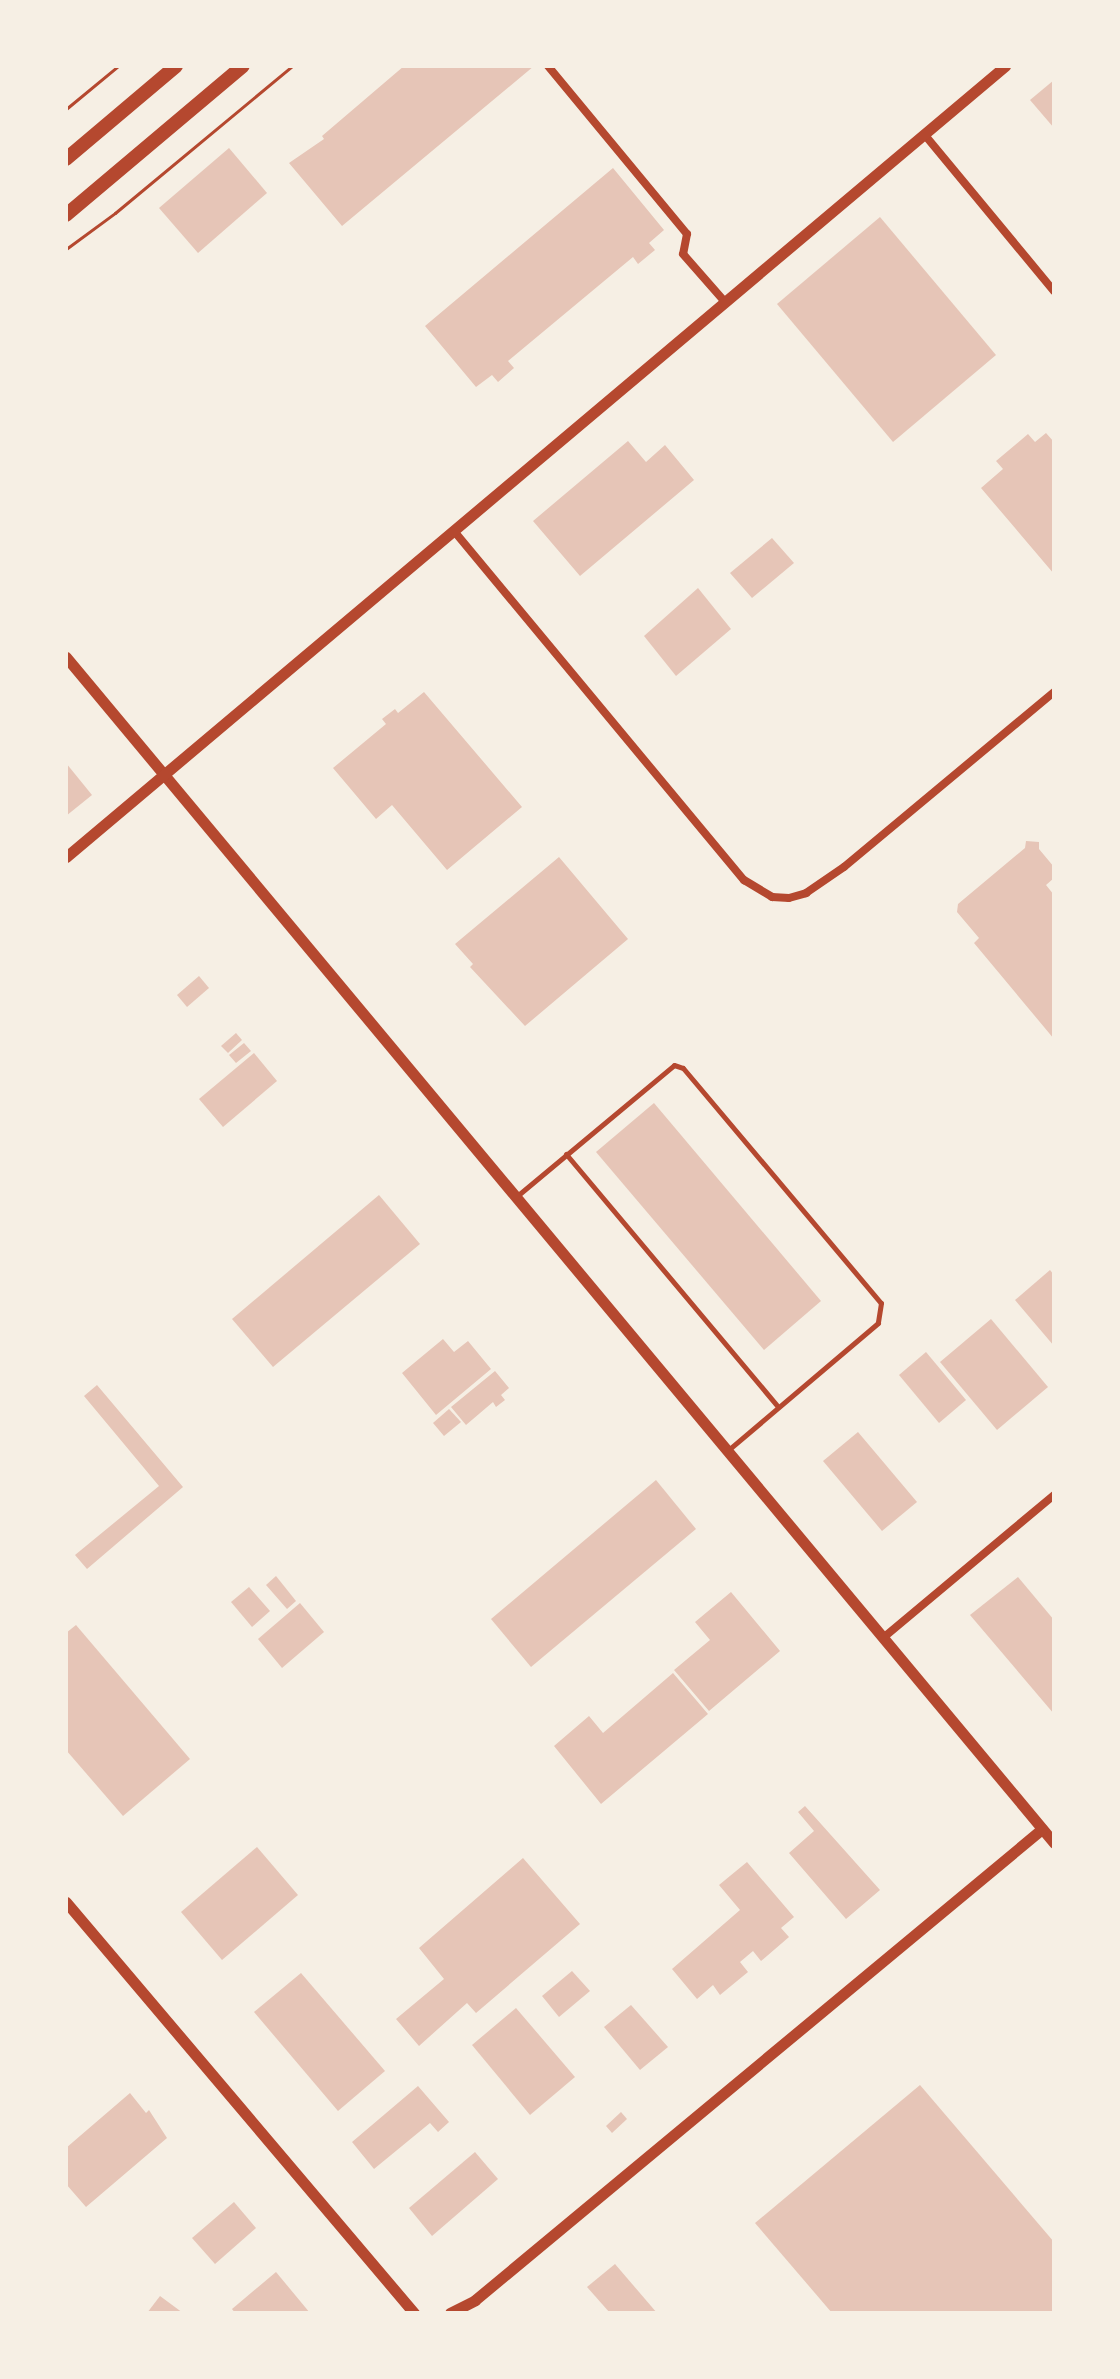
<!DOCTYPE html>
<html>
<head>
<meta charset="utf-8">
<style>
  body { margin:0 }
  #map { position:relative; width:1120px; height:2379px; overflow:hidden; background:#f6efe4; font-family:"Noto Sans",sans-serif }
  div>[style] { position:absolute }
  .building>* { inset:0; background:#e6c5b7 }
  .path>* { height:3px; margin:-1.5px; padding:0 1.5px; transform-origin:1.5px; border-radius:1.5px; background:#b5482f }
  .service>* { height:5px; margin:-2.5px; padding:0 2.5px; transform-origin:2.5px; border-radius:2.5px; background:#b5482f }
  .minor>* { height:8px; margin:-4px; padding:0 4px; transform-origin:4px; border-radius:4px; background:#b5482f }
  .tertiary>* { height:11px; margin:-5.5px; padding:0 5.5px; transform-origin:5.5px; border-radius:5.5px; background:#b5482f }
  .primary>* { height:14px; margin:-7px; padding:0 7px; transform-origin:7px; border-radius:7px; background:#b5482f }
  span { translate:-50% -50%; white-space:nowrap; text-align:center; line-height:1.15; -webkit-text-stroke:8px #f6efe4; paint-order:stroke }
  .frame { position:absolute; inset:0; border:68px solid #f6efe4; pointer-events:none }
</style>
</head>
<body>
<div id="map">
  <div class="building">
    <div style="clip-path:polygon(404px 66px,534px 66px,342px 226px,289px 163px,324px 139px,322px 136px)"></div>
    <div style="clip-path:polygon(1054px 80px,1054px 128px,1030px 100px)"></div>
    <div style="clip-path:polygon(229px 148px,267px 193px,198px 253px,159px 208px)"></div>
    <div style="clip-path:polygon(613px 168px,664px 230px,649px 243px,655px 250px,638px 264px,633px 257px,508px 361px,514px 368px,498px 382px,492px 375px,476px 387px,425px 326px)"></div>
    <div style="clip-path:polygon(880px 217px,996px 355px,893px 442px,777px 304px)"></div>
    <div style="clip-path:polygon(1046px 433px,1054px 442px,1054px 574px,981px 488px,1003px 469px,996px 461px,1028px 434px,1035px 442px)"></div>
    <div style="clip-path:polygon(628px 441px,646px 462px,665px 445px,694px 480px,580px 576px,533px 521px)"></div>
    <div style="clip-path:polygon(772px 538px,794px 563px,752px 598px,730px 573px)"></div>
    <div style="clip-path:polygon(698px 588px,731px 629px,676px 676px,644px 636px)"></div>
    <div style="clip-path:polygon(424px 692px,522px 807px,447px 870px,392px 805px,376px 819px,333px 768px,386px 724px,382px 719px,395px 709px,398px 713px)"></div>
    <div style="clip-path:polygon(66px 763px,92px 795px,66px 816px)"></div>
    <div style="clip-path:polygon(1026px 841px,1039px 842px,1039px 849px,1054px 867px,1054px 878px,1046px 885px,1054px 895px,1054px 1039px,974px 943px,979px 938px,957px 912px,958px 904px,1025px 848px)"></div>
    <div style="clip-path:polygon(559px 857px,628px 939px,525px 1026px,470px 967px,473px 964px,455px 944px)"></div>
    <div style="clip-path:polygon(199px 976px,209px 988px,187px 1007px,177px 995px)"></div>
    <div style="clip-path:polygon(236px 1033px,242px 1040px,228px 1053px,221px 1046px)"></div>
    <div style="clip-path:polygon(244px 1043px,251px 1051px,236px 1063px,229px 1055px)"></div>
    <div style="clip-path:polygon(254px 1053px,277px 1081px,223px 1127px,199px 1099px)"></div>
    <div style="clip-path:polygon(654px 1103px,821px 1301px,764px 1350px,596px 1152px)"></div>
    <div style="clip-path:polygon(379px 1195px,420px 1244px,273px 1367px,232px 1319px)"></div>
    <div style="clip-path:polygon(1050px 1270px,1054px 1275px,1054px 1346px,1015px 1300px)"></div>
    <div style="clip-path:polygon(991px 1319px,1048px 1387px,997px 1430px,940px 1362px)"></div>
    <div style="clip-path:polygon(443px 1339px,454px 1352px,468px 1341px,491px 1369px,436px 1415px,402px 1373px)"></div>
    <div style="clip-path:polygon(926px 1352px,966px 1400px,939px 1423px,899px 1375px)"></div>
    <div style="clip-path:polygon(495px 1371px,509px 1388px,501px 1395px,505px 1400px,496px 1407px,493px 1402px,466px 1425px,451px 1407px)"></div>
    <div style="clip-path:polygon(97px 1385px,183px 1487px,87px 1569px,75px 1555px,159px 1486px,84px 1396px)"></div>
    <div style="clip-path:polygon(449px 1409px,461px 1422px,444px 1436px,433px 1423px)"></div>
    <div style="clip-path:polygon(858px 1432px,917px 1502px,882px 1531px,823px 1461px)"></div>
    <div style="clip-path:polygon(656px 1480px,696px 1529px,531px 1667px,491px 1619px)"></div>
    <div style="clip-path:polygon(276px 1576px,296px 1601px,287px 1609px,266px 1585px)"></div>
    <div style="clip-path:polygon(1018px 1577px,1054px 1620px,1054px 1714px,970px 1615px)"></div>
    <div style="clip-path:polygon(249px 1587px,270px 1611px,252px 1627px,231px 1602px)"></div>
    <div style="clip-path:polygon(731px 1592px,780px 1651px,709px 1711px,674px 1670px,710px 1640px,695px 1622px)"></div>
    <div style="clip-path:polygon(300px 1603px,324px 1632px,282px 1668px,258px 1639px)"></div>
    <div style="clip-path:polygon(76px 1625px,190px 1759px,123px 1816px,66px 1750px,66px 1633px)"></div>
    <div style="clip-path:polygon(673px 1673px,708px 1714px,601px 1804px,554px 1746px,589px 1716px,603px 1733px)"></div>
    <div style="clip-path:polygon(805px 1806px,880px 1890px,846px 1919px,789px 1853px,814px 1831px,798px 1812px)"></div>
    <div style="clip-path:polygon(257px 1847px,298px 1895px,222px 1960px,181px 1912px)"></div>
    <div style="clip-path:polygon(523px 1858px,580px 1924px,476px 2013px,467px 2003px,419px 2046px,396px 2019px,444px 1979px,419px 1948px)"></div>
    <div style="clip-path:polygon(747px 1862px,794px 1917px,781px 1928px,789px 1937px,761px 1961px,753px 1951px,740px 1962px,748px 1972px,720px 1995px,713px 1985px,697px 1999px,672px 1969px,740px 1910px,719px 1885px)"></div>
    <div style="clip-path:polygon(572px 1971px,590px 1991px,559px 2017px,542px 1996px)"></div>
    <div style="clip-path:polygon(301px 1973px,385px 2071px,338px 2111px,254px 2012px)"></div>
    <div style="clip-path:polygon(631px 2005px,668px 2047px,640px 2070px,604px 2027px)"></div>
    <div style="clip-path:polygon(516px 2008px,575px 2077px,530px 2115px,472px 2045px)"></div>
    <div style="clip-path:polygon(920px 2085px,1054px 2242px,1054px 2313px,832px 2313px,755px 2223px)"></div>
    <div style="clip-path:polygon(418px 2086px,449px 2122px,438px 2132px,430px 2123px,374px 2169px,352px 2142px)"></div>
    <div style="clip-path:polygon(130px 2093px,146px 2113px,149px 2110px,167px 2138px,86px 2207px,66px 2184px,66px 2148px)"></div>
    <div style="clip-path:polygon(621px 2112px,627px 2119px,612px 2133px,606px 2126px)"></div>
    <div style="clip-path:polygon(475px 2152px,498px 2179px,432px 2236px,409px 2208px)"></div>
    <div style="clip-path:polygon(234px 2202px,256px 2228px,215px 2264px,192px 2238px)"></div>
    <div style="clip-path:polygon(615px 2264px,657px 2313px,610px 2313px,587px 2287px)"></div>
    <div style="clip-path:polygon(276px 2272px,310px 2313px,235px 2313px,232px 2309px)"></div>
    <div style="clip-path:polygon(160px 2296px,183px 2313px,147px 2313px)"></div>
  </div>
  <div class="path">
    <div style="left:66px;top:109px;width:67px;rotate:-39.6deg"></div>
    <div style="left:66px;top:249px;width:61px;rotate:-36.3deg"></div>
    <div style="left:115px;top:213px;width:230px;rotate:-39.7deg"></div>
  </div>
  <div class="service">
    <div style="left:566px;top:1154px;width:330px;rotate:50deg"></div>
    <div style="left:517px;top:1196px;width:204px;rotate:-39.8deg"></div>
    <div style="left:674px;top:1065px;width:9px;rotate:18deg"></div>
    <div style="left:683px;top:1068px;width:307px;rotate:49.9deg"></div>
    <div style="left:881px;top:1303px;width:20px;rotate:99deg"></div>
    <div style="left:878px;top:1323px;width:197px;rotate:139.7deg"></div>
  </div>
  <div class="minor">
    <div style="left:548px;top:66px;width:218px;rotate:50.4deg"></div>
    <div style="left:687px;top:234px;width:20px;rotate:101deg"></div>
    <div style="left:683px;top:254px;width:64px;rotate:48.8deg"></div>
    <div style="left:924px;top:134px;width:204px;rotate:50.4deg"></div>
    <div style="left:454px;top:531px;width:454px;rotate:50.3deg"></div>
    <div style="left:744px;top:880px;width:33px;rotate:31deg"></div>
    <div style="left:772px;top:897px;width:17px;rotate:3deg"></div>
    <div style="left:789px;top:898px;width:18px;rotate:-16deg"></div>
    <div style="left:806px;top:893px;width:46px;rotate:-34.4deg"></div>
    <div style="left:844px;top:867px;width:273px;rotate:-39.8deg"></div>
    <div style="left:883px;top:1638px;width:223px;rotate:-39.9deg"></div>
  </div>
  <div class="tertiary">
    <div style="left:66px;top:657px;width:1544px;rotate:50.2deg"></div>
    <div style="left:66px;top:857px;width:1228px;rotate:-40.11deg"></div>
    <div style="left:66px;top:1902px;width:539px;rotate:49.74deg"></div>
    <div style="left:450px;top:2313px;width:28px;rotate:-27deg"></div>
    <div style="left:475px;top:2300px;width:737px;rotate:-39.72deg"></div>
  </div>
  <div class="primary">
    <div style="left:66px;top:159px;width:144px;rotate:-40.2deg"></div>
    <div style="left:66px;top:215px;width:231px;rotate:-40.1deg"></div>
  </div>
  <div class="frame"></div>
</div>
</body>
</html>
